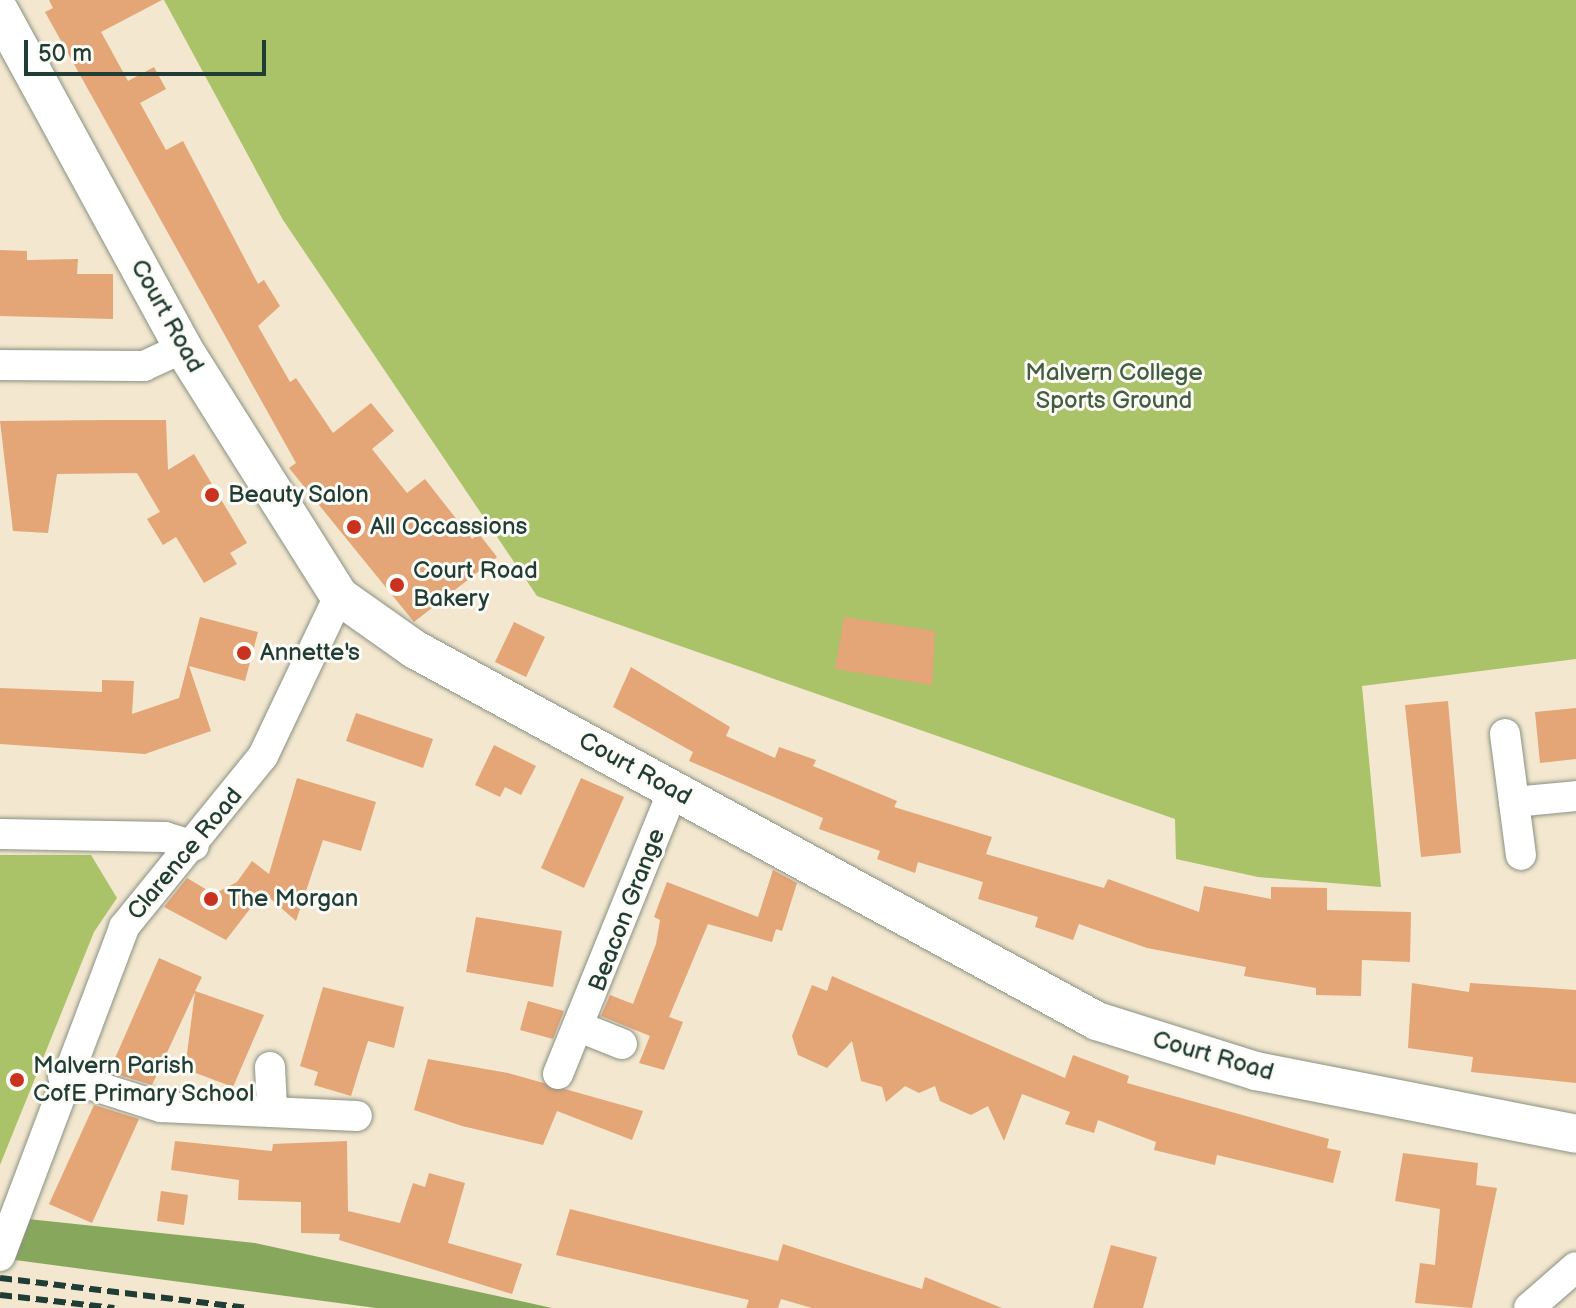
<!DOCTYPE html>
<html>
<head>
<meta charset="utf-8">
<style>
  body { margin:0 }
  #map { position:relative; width:1576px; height:1308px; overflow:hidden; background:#f3e7cf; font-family:"Balsamiq Sans",sans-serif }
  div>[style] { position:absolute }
  .green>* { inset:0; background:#aac268 }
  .forest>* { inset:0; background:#87a85c }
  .building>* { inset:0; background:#e4a577 }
  .roads { filter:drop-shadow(0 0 2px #899282) drop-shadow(0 0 2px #899282) }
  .minor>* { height:30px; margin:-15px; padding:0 15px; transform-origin:15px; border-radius:15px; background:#fff }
  .tertiary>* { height:38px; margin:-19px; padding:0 19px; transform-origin:19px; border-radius:19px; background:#fff }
  .rail>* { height:6px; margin-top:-3px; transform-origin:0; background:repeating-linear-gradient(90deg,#1f3d34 0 12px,transparent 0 18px) }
  .dots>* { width:22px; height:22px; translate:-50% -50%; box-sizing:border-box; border:4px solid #fdfcf7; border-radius:50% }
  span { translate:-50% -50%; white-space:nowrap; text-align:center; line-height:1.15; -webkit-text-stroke:6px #fdfcf7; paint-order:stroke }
  .street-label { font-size:24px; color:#1f3d34 }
  .park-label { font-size:24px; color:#425e41 }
  .poi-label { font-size:24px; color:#1f3d34 }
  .left { translate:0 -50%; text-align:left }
  .scale { position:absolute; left:24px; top:40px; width:242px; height:36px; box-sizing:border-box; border:4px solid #1f3d34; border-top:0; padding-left:10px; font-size:24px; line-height:28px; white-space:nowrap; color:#1f3d34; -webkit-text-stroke:6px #fdfcf7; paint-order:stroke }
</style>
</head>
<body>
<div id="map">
  <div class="green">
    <div style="clip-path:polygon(164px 0,1576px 0,1576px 659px,1362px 686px,1381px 887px,1258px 877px,1176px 859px,1175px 819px,537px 596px,283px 220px)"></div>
    <div style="clip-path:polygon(0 855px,91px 855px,117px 898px,94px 932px,0 1165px)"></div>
  </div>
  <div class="forest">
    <div style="clip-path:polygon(28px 1219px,255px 1243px,552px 1308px,376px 1308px,15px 1260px)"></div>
  </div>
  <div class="building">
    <div style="clip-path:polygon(49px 0,162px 0,101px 32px,128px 81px,154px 67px,166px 89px,140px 103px,166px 150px,183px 141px,258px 284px,264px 280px,280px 306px,258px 326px,290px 382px,296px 378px,333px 433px,371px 403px,394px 431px,372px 449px,407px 493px,425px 479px,472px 539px,479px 534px,497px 557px,414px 622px,289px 468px,296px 463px,45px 12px,53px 8px)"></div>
    <div style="clip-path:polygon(0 250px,27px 251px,27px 260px,78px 259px,77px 274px,113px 274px,113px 319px,0 316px)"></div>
    <div style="clip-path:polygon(107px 420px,166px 420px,168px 470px,194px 454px,247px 543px,230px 553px,237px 564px,204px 583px,176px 537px,163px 545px,147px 519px,160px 512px,137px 473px,57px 474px,48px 533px,13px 531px,0 421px)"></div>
    <div style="clip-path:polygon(200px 617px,258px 632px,245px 681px,189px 666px,211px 731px,145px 754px,0 744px,0 688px,102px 692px,102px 680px,134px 681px,132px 714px,179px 698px)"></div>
    <div style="clip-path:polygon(844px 617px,935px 631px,932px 685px,835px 669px)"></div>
    <div style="clip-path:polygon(514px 622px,545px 637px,526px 677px,495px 662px)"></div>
    <div style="clip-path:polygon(631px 667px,730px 727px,726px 736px,775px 758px,779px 747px,816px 760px,813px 766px,897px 801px,894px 807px,992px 837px,986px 854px,1104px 888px,1108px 879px,1199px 912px,1204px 886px,1271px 899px,1271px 887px,1327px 888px,1327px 910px,1411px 912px,1410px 962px,1362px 960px,1361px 996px,1316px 995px,1316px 988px,1244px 976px,1246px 967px,1147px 948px,1079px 924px,1073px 940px,1035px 927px,1038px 917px,978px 899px,983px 882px,918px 862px,915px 873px,877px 859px,880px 851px,819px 829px,823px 818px,689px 761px,693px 752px,613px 707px)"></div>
    <div style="clip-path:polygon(1448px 701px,1461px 853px,1421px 857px,1405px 705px)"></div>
    <div style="clip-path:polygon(1576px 708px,1576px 759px,1540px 763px,1535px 712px)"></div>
    <div style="clip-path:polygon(356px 713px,433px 739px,423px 768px,346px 741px)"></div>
    <div style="clip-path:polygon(494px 745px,536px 766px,521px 795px,505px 787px,500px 797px,475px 785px)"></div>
    <div style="clip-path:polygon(297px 778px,376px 802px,361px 851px,323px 840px,296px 921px,263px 892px,226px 940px,164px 907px,187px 878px,214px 894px,237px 882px,252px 861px,269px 874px)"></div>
    <div style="clip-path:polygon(581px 778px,624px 797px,584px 888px,541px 868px)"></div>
    <div style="clip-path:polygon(773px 870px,797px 883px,782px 931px,776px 929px,772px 942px,708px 924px,669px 1017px,683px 1022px,664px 1070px,639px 1063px,650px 1036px,601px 1016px,610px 995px,633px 1004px,656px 944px,660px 920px,654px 917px,667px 882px,758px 917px)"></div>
    <div style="clip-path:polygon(476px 917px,562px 931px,553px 987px,466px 972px)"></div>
    <div style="clip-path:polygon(159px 958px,202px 977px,195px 991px,264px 1015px,233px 1087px,185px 1069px,195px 992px,152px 1085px,109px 1072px)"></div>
    <div style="clip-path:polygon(832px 976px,1065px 1078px,1073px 1055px,1129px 1076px,1127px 1083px,1329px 1139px,1327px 1148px,1341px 1151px,1333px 1183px,1217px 1155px,1215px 1165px,1154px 1150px,1156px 1142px,1098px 1120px,1094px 1133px,1065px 1124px,1070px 1112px,1022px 1094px,1004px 1141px,988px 1106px,971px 1115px,940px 1101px,935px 1086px,919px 1093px,905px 1086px,886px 1102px,882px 1087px,861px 1081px,852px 1041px,827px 1068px,798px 1055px,792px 1036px,812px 985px,827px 991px)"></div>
    <div style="clip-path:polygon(1412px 983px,1469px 992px,1470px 983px,1576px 990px,1576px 1083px,1471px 1072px,1473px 1057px,1408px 1048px)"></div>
    <div style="clip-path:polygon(323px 987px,404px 1007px,394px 1048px,368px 1041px,351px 1096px,314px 1085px,318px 1072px,300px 1066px)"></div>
    <div style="clip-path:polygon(528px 1001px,564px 1011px,553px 1039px,520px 1030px)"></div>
    <div style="clip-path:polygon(428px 1059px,508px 1073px,643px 1111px,632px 1140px,557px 1111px,543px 1145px,462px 1126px,414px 1110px)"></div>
    <div style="clip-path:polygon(94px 1105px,139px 1119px,92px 1223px,49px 1204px)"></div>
    <div style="clip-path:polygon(175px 1141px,272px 1151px,273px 1144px,347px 1141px,348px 1211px,400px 1223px,413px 1183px,425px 1187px,429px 1173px,465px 1183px,448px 1243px,522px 1264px,512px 1294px,339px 1240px,340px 1234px,301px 1233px,301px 1202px,238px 1200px,239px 1180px,171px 1170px)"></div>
    <div style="clip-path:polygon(1403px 1153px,1478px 1163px,1476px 1185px,1497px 1188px,1472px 1308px,1415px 1303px,1420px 1263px,1435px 1265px,1440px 1209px,1395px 1201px)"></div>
    <div style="clip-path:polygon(161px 1191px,188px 1195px,184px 1225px,157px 1221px)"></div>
    <div style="clip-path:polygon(570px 1209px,778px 1261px,783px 1244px,922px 1289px,925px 1277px,1002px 1308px,812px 1308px,781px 1299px,778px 1308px,746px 1308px,749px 1300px,556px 1255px)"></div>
    <div style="clip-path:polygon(1111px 1245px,1157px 1257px,1143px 1308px,1093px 1308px)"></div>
  </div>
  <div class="roads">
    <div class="minor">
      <div style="left:0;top:365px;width:144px;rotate:0.4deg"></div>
      <div style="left:144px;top:366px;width:43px;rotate:-24.8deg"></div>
      <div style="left:1505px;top:734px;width:122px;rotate:82.5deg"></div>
      <div style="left:1514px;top:802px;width:62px;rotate:-5.5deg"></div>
      <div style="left:0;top:834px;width:165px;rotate:1deg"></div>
      <div style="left:165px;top:837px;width:30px;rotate:17deg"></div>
      <div style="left:582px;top:1028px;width:43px;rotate:21.8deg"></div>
      <div style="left:270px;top:1067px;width:41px;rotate:87.2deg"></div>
      <div style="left:558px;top:1074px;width:305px;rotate:-67.9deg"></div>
      <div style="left:63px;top:1076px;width:103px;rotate:17.6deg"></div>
      <div style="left:161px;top:1107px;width:196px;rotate:2.6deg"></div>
      <div style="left:0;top:1256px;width:352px;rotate:-69.3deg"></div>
      <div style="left:124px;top:927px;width:220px;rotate:-50.9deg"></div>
      <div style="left:263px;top:756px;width:177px;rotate:-64.6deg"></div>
      <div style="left:1529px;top:1308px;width:62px;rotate:-41.1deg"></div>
    </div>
    <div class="tertiary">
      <div style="left:0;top:12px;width:383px;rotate:61.4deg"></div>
      <div style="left:183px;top:348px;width:293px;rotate:57.8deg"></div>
      <div style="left:339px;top:596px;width:92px;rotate:35.2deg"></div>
      <div style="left:414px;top:649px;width:778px;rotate:28.58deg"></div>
      <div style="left:1097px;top:1021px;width:167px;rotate:17.5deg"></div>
      <div style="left:1256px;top:1071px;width:326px;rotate:11.1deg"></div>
    </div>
  </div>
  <div class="rail">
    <div style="left:0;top:1278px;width:250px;rotate:6.9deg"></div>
    <div style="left:0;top:1295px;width:115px;rotate:6.5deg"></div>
  </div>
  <div class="dots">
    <div style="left:212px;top:495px;background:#c8321e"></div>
    <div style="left:354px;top:527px;background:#c8321e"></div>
    <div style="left:397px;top:585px;background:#c8321e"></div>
    <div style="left:244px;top:653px;background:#c8321e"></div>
    <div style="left:211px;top:899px;background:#c8321e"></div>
    <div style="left:17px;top:1080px;background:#c8321e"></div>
  </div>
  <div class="street-label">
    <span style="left:167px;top:316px;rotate:61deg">Court Road</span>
    <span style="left:635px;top:769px;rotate:29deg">Court Road</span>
    <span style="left:185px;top:854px;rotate:-50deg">Clarence Road</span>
    <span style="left:627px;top:910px;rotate:-69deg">Beacon Grange</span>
    <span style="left:1213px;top:1056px;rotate:16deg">Court Road</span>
  </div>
  <div class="park-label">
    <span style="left:1114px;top:387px">Malvern College<br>Sports Ground</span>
  </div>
  <div class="poi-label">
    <span class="left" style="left:228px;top:495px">Beauty Salon</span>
    <span class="left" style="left:370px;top:527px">All Occassions</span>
    <span class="left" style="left:413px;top:585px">Court Road<br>Bakery</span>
    <span class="left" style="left:260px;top:653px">Annette's</span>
    <span class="left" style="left:227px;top:899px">The Morgan</span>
    <span class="left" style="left:33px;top:1080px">Malvern Parish<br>CofE Primary School</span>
  </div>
  <div class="scale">50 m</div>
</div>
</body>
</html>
